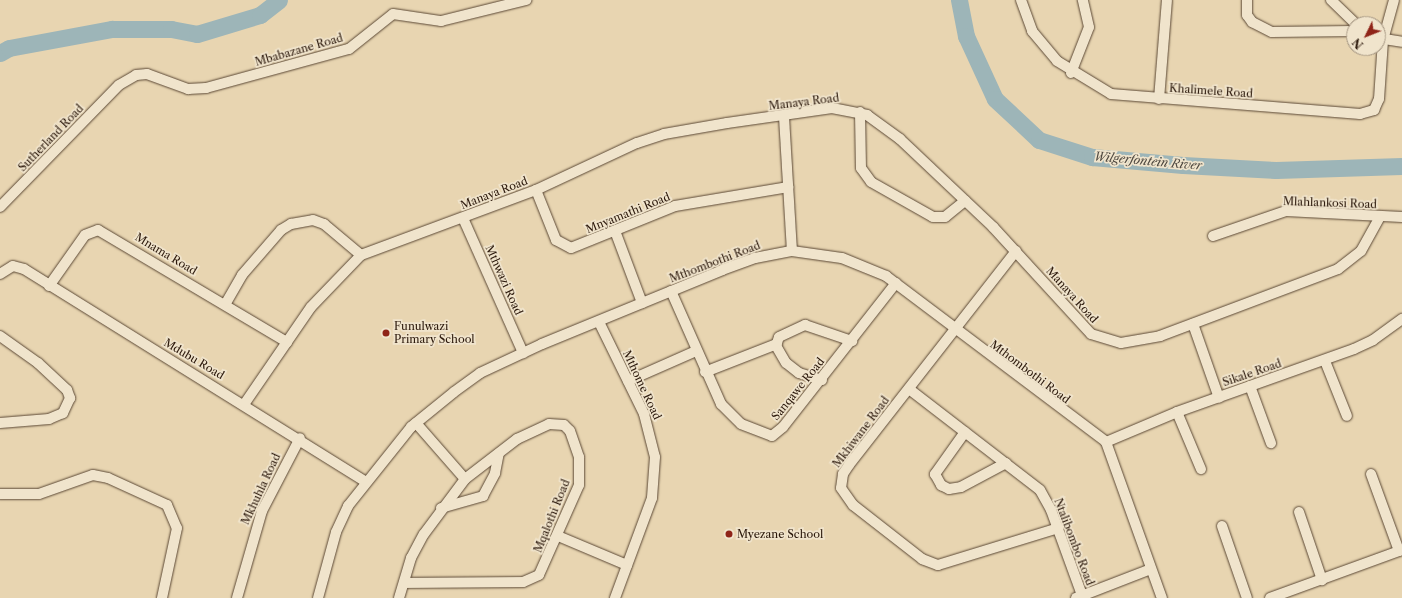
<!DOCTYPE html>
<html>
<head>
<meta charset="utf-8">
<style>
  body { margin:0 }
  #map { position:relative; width:1402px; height:598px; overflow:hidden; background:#e8d5b1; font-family:"Libre Caslon Text",serif }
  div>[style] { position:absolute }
  .river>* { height:17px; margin:-8.5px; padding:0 8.5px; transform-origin:8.5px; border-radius:8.5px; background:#9db5b8 }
  .roads { filter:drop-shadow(0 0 1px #5b4835) drop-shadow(0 0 1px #5b4835) }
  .minor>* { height:10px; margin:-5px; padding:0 5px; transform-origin:5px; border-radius:5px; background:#f0e4cc }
  .dots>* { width:11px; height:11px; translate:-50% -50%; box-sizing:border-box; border:2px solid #f0e4cc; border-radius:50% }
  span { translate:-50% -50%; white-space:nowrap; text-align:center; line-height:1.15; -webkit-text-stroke:3.5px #f0e4cc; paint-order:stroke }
  .street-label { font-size:11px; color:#2c190c }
  .poi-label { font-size:11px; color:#2c190c }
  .left { translate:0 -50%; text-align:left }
  .water-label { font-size:12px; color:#4e4840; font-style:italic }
  .north { position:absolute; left:1346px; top:16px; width:40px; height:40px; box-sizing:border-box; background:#f0e4cc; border:1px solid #a2937f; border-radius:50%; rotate:227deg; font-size:11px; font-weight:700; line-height:16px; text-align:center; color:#2c190c }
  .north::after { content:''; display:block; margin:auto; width:14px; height:18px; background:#8f2418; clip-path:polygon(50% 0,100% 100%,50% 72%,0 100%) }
</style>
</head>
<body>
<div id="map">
  <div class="river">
    <div style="left:959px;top:0;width:37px;rotate:79deg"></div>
    <div style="left:966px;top:36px;width:69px;rotate:65.3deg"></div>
    <div style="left:995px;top:99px;width:60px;rotate:43deg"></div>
    <div style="left:1039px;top:140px;width:56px;rotate:17.8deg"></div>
    <div style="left:1092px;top:157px;width:91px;rotate:5deg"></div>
    <div style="left:1183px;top:165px;width:93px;rotate:3.1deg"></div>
    <div style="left:1276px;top:170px;width:126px;rotate:-1.8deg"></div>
    <div style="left:0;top:53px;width:10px;rotate:-29deg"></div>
    <div style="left:9px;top:48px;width:105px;rotate:-10.5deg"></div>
    <div style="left:112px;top:29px;width:59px"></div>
    <div style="left:171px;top:29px;width:26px;rotate:11deg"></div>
    <div style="left:197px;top:34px;width:66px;rotate:-16.8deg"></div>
    <div style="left:260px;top:15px;width:24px;rotate:-38deg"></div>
  </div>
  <div class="roads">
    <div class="minor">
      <div style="left:1021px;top:0;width:33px;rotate:70deg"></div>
      <div style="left:1032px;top:31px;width:39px;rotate:50deg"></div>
      <div style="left:1057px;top:61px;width:63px;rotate:31.4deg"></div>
      <div style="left:1111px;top:94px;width:250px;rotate:4.6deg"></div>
      <div style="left:1360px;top:114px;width:15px;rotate:-16deg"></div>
      <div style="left:1374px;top:110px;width:12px;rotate:-66deg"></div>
      <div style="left:1379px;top:99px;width:59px;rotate:-86.1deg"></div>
      <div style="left:1383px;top:40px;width:41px;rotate:-74.6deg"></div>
      <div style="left:1247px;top:0;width:15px;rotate:90deg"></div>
      <div style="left:1247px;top:15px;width:9px;rotate:54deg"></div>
      <div style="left:1252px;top:22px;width:22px;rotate:27deg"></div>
      <div style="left:1272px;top:32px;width:82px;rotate:-0.7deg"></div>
      <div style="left:1331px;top:0;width:35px;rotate:44deg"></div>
      <div style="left:1378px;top:38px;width:24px;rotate:9deg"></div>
      <div style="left:1071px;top:73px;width:49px;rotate:-68.6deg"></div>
      <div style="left:1089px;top:27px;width:28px;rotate:-103deg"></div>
      <div style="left:1159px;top:99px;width:99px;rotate:-85.4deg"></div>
      <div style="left:860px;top:112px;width:56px;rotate:89deg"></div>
      <div style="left:861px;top:168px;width:17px;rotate:54deg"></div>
      <div style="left:871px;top:182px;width:71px;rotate:29.4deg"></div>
      <div style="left:933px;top:217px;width:12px"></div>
      <div style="left:945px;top:217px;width:26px;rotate:-39deg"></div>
      <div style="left:784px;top:117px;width:134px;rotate:86.6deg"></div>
      <div style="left:536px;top:190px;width:54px;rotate:68.2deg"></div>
      <div style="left:556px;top:240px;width:17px;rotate:28deg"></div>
      <div style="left:571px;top:248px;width:112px;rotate:-22deg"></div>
      <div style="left:675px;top:206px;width:115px;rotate:-9.5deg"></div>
      <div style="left:0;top:207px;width:170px;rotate:-45.7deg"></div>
      <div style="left:119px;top:85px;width:20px;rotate:-30deg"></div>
      <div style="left:136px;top:75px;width:11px;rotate:-5deg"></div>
      <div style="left:147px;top:74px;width:44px;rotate:20.1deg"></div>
      <div style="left:188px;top:89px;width:18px;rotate:-3deg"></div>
      <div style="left:206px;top:88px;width:148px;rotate:-15.3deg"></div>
      <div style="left:349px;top:49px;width:56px;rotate:-38.5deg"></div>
      <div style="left:393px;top:14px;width:49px;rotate:8.3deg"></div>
      <div style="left:441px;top:21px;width:88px;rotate:-13.9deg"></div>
      <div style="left:463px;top:218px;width:148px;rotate:66deg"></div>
      <div style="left:615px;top:231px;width:77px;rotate:69.4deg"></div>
      <div style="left:1213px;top:236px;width:77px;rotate:-18.9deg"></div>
      <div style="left:1286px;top:211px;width:116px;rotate:3deg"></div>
      <div style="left:1016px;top:251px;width:271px;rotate:128deg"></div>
      <div style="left:849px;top:465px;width:11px;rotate:124deg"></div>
      <div style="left:843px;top:474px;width:14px;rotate:98deg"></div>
      <div style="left:841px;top:488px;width:21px;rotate:55deg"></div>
      <div style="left:853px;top:505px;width:88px;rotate:38deg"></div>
      <div style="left:922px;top:559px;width:17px;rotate:21deg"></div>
      <div style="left:938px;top:565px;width:126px;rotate:-17.1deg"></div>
      <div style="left:0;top:274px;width:15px;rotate:-32deg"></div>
      <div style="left:13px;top:266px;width:11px;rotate:15deg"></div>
      <div style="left:24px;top:269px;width:402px;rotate:31.9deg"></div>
      <div style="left:49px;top:286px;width:62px;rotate:-54.8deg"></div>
      <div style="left:85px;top:235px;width:14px;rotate:-21deg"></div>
      <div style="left:98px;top:230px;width:220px;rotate:30.7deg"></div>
      <div style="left:671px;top:291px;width:124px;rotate:66.1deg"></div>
      <div style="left:721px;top:404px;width:28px;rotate:45deg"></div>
      <div style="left:741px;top:424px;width:33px;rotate:21deg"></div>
      <div style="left:772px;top:436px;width:14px;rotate:-39deg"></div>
      <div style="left:783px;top:427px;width:183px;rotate:-51.9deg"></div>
      <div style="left:226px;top:303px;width:32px;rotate:-60deg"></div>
      <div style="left:242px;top:275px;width:60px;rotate:-49.1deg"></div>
      <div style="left:281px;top:230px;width:12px;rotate:-31deg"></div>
      <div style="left:291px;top:224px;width:22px;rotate:-10deg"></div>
      <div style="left:313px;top:220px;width:12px;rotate:20deg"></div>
      <div style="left:324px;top:224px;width:48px;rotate:40deg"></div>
      <div style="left:599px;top:322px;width:102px;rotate:63.9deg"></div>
      <div style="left:644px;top:414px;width:44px;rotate:75.7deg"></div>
      <div style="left:655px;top:457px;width:41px;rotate:94.2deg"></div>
      <div style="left:652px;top:498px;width:107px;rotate:110.3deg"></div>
      <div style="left:1193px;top:324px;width:78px;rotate:70.6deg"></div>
      <div style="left:0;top:336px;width:47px;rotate:35.4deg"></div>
      <div style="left:38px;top:363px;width:40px;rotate:43deg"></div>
      <div style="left:67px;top:390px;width:9px;rotate:69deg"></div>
      <div style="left:70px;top:398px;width:17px;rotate:115deg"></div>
      <div style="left:63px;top:413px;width:15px;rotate:157deg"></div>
      <div style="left:49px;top:419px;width:49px;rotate:175.3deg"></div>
      <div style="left:1325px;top:361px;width:59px;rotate:68.2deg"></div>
      <div style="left:705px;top:372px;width:77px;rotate:-21.3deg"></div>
      <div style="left:822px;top:380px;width:24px;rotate:-163deg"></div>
      <div style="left:799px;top:373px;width:16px;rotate:-142deg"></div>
      <div style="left:786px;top:363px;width:20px;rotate:-120deg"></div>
      <div style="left:776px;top:346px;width:9px;rotate:-72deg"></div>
      <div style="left:779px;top:337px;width:29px;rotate:-25deg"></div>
      <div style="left:805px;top:325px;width:50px;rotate:18.8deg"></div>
      <div style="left:628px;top:381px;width:74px;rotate:-23.8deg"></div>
      <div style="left:1250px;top:386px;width:61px;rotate:69.8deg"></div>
      <div style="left:909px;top:389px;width:165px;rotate:37.6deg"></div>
      <div style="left:1040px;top:490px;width:23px;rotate:61deg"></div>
      <div style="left:1051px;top:510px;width:94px;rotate:70deg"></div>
      <div style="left:245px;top:403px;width:116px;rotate:-55.5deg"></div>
      <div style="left:311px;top:307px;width:72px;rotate:-46.1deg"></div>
      <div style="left:361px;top:255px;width:187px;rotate:-20.4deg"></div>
      <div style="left:536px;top:190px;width:111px;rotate:-25deg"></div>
      <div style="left:637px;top:143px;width:28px;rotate:-18deg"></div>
      <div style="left:664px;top:134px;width:64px;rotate:-9.9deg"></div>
      <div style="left:727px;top:123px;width:106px;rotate:-8.1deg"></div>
      <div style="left:832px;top:108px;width:36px;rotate:11deg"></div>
      <div style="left:867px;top:115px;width:41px;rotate:36deg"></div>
      <div style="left:900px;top:139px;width:128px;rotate:43.4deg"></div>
      <div style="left:993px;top:227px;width:145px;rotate:47.5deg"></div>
      <div style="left:1091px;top:334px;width:31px;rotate:17deg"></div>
      <div style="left:1121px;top:343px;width:40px;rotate:-10deg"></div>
      <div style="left:1160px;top:336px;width:190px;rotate:-20.6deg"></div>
      <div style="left:1338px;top:269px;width:29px;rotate:-38deg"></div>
      <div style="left:1361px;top:251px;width:39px;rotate:-61deg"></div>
      <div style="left:1177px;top:412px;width:62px;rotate:67.2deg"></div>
      <div style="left:416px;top:423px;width:74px;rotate:48.8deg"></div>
      <div style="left:965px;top:432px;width:52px;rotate:125.5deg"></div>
      <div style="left:935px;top:474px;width:13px;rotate:61deg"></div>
      <div style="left:941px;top:485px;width:9px;rotate:27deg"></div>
      <div style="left:949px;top:489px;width:12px;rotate:-9deg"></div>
      <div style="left:961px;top:487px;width:51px;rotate:-28.1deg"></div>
      <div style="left:1106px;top:442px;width:77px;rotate:-22.9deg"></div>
      <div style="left:1177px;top:412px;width:188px;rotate:-19.6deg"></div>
      <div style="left:1354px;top:349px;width:21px;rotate:-25deg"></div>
      <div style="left:1373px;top:340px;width:36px;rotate:-36deg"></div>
      <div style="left:1371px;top:474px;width:82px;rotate:70deg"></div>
      <div style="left:0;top:494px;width:39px"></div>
      <div style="left:39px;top:494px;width:57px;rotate:-19.4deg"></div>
      <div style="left:93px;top:475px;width:15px;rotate:11deg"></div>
      <div style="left:108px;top:478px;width:65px;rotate:24.6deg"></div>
      <div style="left:167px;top:505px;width:25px;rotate:67deg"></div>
      <div style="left:177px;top:528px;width:72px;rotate:102.1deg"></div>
      <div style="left:441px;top:508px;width:44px;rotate:-15.9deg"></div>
      <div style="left:483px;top:496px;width:26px;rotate:-62deg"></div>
      <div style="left:495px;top:473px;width:20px;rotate:-79deg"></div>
      <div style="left:1299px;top:512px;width:72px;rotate:71.3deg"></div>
      <div style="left:1222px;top:526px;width:76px;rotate:70.9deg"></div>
      <div style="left:558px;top:536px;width:75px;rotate:22.8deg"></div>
      <div style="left:237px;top:598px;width:91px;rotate:-74deg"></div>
      <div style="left:262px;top:511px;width:82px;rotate:-62.5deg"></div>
      <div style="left:318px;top:598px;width:68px;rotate:-74.7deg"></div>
      <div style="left:336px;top:532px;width:29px;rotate:-65deg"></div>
      <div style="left:348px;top:506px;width:101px;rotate:-51.4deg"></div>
      <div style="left:411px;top:427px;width:55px;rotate:-39.1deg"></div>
      <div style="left:454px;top:392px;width:32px;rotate:-36deg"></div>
      <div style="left:480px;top:373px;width:68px;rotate:-25.1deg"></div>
      <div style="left:542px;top:344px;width:195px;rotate:-22.3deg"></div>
      <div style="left:722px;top:270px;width:35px;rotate:-20deg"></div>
      <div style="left:755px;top:258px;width:38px;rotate:-11deg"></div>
      <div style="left:792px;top:251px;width:50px;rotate:8deg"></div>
      <div style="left:842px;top:258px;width:48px;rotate:22.2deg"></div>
      <div style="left:886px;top:276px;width:276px;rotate:37deg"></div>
      <div style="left:1106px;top:442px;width:166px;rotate:70.3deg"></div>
      <div style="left:399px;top:598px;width:42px;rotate:-73.3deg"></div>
      <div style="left:411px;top:558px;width:27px;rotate:-62deg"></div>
      <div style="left:424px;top:534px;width:69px;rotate:-53.3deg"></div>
      <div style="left:465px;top:479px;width:66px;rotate:-37.6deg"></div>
      <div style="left:517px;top:439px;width:35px;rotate:-25deg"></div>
      <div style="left:549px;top:424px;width:15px;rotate:4deg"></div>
      <div style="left:564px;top:425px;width:8px;rotate:45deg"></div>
      <div style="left:570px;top:431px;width:28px;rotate:71deg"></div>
      <div style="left:579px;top:457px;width:28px;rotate:90deg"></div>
      <div style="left:579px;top:485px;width:98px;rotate:114deg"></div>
      <div style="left:539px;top:575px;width:17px;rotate:156deg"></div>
      <div style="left:523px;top:582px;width:119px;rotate:179.5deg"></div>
      <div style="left:1076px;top:598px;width:80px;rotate:-21.1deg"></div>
      <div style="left:1270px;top:598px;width:140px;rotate:-20deg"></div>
    </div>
  </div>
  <div class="dots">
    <div style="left:386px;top:333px;background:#8f2418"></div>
    <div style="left:729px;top:534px;background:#8f2418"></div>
  </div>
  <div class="street-label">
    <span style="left:299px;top:50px;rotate:-16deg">Mbabazane Road</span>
    <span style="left:1211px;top:91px;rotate:4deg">Khalimele Road</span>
    <span style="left:804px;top:102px;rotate:-7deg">Manaya Road</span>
    <span style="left:51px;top:138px;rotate:-46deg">Sutherland Road</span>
    <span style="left:494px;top:193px;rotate:-21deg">Manaya Road</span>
    <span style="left:1330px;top:203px;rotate:2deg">Mlahlankosi Road</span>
    <span style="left:628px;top:213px;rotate:-22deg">Mnyamathi Road</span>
    <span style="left:166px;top:254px;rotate:31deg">Mnama Road</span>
    <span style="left:715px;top:262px;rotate:-21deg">Mthombothi Road</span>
    <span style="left:504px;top:280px;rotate:66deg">Mthwazi Road</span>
    <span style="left:1072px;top:295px;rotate:48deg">Manaya Road</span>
    <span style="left:194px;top:359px;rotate:31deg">Mdubu Road</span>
    <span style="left:1030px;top:372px;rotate:37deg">Mthombothi Road</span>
    <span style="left:1252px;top:373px;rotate:-19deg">Sikale Road</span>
    <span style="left:642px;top:385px;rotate:65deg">Mthome Road</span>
    <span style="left:798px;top:389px;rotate:-51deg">Sanqawe Road</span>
    <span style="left:861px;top:432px;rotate:-53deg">Mkhiwane Road</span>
    <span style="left:261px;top:489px;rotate:-65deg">Mkhuhla Road</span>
    <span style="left:552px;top:516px;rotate:-68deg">Mqalothi Road</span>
    <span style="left:1074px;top:542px;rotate:69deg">Ntalibombo Road</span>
  </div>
  <div class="poi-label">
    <span class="left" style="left:394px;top:333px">Funulwazi<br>Primary School</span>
    <span class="left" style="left:737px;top:534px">Myezane School</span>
  </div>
  <div class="water-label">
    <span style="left:1148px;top:161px;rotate:5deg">Wilgerfontein River</span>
  </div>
  <div class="north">N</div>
</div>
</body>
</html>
